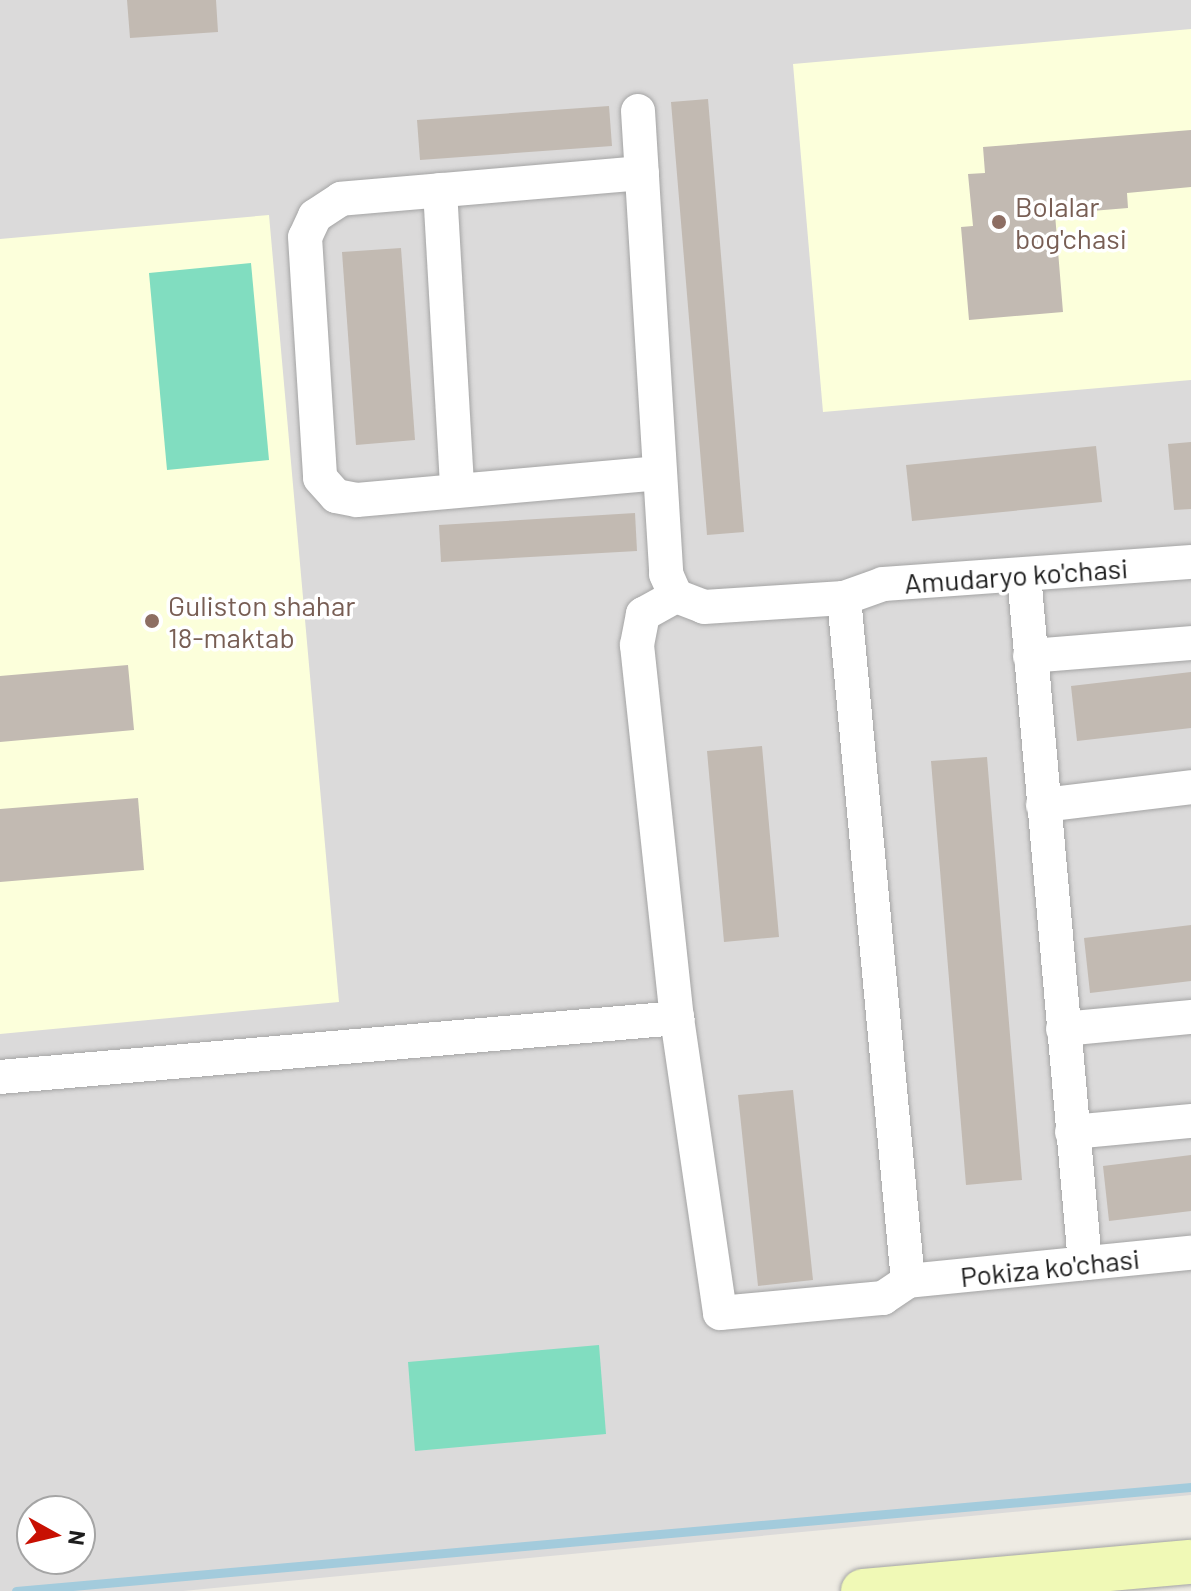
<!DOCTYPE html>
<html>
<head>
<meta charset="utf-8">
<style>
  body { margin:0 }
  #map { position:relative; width:1191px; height:1591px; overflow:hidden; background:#eeebe3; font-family:Barlow,sans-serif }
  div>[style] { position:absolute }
  .residential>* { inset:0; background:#dbdada }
  .education>* { inset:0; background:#fcffdb }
  .pitch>* { inset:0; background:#81ddc0 }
  .stream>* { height:9px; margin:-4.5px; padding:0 4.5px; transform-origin:4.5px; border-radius:4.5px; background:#a3cbdc }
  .building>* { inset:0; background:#c2bab2 }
  .roads { filter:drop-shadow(0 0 2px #a4a4a4) drop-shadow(0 0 2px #a4a4a4) }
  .minor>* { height:34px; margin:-17px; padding:0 17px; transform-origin:17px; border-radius:17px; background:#fff }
  .secondary>* { height:44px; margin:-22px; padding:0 22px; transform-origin:22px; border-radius:22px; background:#f0f9b6 }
  .dots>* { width:22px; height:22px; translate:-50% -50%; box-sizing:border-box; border:4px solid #fff; border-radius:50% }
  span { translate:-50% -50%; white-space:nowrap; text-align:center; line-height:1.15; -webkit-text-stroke:7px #fff; paint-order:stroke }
  .education-label { font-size:28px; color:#785e54 }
  .left { translate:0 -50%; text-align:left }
  .street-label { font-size:28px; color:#1d1d1d }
  .north { position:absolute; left:16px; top:1495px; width:80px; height:80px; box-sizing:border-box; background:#fff; border:2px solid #a5a5a5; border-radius:50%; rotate:98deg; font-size:22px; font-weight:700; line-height:32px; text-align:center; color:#1d1d1d }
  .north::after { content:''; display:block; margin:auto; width:28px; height:36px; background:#c81002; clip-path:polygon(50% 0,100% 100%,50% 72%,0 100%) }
</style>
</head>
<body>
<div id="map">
  <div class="residential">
    <div style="clip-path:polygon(evenodd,0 0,1191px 0,1191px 1495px,183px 1591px,0 1591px,0 0,32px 1511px,80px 1511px,80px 1559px,32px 1559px,32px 1511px)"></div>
  </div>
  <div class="education">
    <div style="clip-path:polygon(1191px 29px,1191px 380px,823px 412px,793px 64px)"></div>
    <div style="clip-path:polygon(269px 215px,339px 1002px,0 1034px,0 239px)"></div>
  </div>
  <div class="pitch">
    <div style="clip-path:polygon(251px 263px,269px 460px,167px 470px,149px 273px)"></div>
    <div style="clip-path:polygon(599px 1345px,606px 1434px,415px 1451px,408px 1362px)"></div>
  </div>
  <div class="stream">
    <div style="left:16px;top:1591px;width:1180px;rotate:-5.06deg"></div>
  </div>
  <div class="building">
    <div style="clip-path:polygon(127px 0,216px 0,218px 32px,130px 38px)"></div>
    <div style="clip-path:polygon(708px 99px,744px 532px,707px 535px,671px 102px)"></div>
    <div style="clip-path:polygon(609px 106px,612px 146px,420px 160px,417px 120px)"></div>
    <div style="clip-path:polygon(1191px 130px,1191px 187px,1127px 193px,1128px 208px,1055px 214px,1063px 312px,969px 320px,961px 227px,973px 226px,968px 174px,985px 173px,983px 147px)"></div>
    <div style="clip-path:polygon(401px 248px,415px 440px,356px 445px,342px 252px)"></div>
    <div style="clip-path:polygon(1191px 442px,1191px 509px,1174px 510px,1168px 444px)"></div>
    <div style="clip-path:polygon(1096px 446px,1102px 502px,912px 521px,906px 465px)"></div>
    <div style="clip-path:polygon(635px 513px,637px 551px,441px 562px,439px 525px)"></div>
    <div style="clip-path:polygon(128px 665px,134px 730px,0 742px,0 676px)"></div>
    <div style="clip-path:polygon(1191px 672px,1191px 728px,1077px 741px,1071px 686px)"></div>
    <div style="clip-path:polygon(762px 746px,779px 937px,724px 942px,707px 751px)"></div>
    <div style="clip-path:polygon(987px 757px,1022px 1180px,966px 1185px,931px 761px)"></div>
    <div style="clip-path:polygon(138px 798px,144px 870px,0 882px,0 809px)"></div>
    <div style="clip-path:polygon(1191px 925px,1191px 981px,1090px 993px,1084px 938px)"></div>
    <div style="clip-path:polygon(793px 1090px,813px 1280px,758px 1286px,738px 1095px)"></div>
    <div style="clip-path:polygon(1191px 1155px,1191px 1211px,1109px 1221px,1103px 1166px)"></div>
  </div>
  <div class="roads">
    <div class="minor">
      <div style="left:638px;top:111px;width:464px;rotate:86.5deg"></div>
      <div style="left:666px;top:574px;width:24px;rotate:66deg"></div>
      <div style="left:676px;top:596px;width:30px;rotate:21deg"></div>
      <div style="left:704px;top:607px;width:140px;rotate:-3.7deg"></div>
      <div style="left:844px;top:598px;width:41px;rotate:-19.7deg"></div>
      <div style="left:883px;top:584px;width:309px;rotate:-4.1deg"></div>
      <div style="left:642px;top:173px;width:302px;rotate:175.1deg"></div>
      <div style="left:341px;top:199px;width:31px;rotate:147deg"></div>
      <div style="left:315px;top:216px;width:23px;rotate:115deg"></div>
      <div style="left:305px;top:237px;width:241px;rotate:86.4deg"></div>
      <div style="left:320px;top:478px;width:24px;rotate:48deg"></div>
      <div style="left:336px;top:496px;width:21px;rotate:11deg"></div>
      <div style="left:357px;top:500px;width:304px;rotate:-5.1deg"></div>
      <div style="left:440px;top:190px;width:299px;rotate:86.7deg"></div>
      <div style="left:1024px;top:575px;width:691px;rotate:84.93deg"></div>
      <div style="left:676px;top:596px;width:38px;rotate:151deg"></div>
      <div style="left:643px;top:614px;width:32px;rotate:101deg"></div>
      <div style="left:637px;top:645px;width:375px;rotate:83.9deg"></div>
      <div style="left:677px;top:1018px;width:298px;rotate:81.7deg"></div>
      <div style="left:720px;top:1313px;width:164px;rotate:-5.3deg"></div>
      <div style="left:883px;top:1298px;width:30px;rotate:-34deg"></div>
      <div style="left:908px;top:1281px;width:284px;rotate:-5.7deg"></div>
      <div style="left:844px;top:598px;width:686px;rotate:84.65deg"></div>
      <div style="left:1030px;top:656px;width:162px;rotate:-4.6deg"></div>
      <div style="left:1043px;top:805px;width:149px;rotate:-6.9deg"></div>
      <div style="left:1063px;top:1029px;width:129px;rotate:-5.4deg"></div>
      <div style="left:0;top:1077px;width:680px;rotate:-4.98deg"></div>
      <div style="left:1072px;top:1132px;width:120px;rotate:-5.3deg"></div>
    </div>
    <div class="secondary">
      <div style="left:863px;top:1591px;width:329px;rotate:-5.1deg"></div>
    </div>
  </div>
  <div class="dots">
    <div style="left:999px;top:222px;background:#8d6e63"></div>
    <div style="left:152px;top:621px;background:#8d6e63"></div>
  </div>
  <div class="education-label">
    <span class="left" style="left:1015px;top:222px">Bolalar<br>bog'chasi</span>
    <span class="left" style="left:168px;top:621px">Guliston shahar<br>18-maktab</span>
  </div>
  <div class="street-label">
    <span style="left:1016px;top:575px;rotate:-4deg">Amudaryo ko'chasi</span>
    <span style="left:1050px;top:1267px;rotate:-6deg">Pokiza ko'chasi</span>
  </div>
  <div class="north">N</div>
</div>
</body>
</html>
